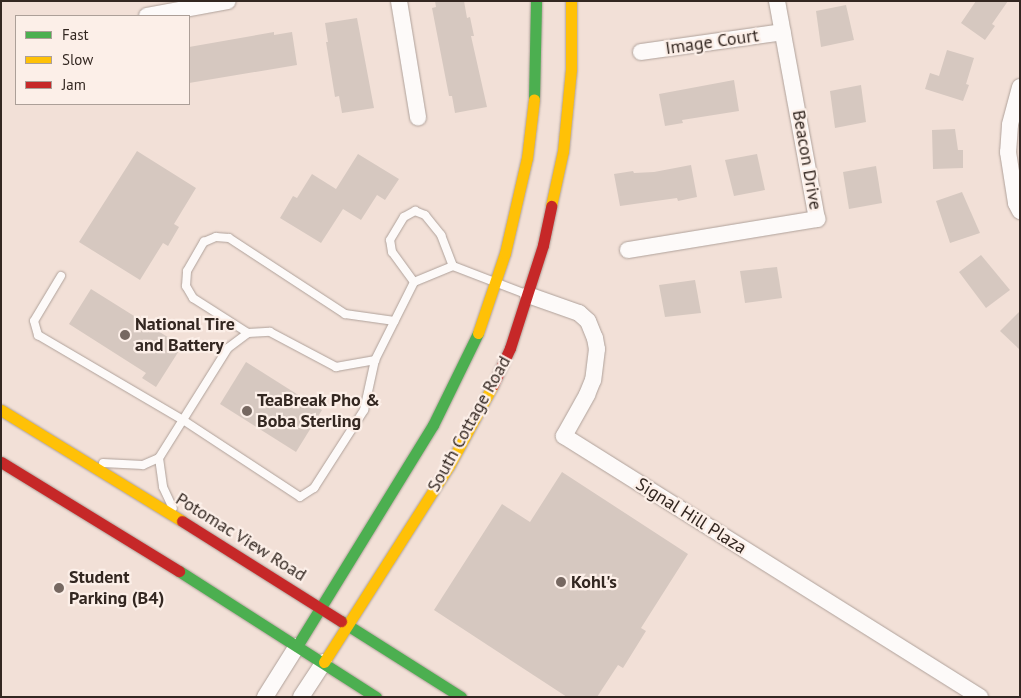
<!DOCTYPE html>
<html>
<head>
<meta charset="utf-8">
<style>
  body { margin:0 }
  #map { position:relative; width:1021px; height:698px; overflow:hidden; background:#f2e0d7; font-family:"PT Sans",sans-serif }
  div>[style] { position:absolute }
  .building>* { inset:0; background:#d6c8c0 }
  .roads { filter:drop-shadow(0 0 1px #afa19a) drop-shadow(0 0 1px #afa19a) }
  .lane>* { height:8px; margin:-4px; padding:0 4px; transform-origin:4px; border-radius:4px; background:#fdfaf9 }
  .street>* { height:16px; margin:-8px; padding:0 8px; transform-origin:8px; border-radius:8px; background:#fdfaf9 }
  .fast>* { height:11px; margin:-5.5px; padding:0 5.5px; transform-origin:5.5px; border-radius:5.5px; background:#4caf50 }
  .slow>* { height:11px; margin:-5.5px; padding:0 5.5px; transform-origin:5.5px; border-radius:5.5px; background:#ffc107 }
  .jam>* { height:11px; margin:-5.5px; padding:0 5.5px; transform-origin:5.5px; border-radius:5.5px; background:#c62828 }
  .dots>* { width:14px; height:14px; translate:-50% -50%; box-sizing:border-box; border:2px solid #fcefe8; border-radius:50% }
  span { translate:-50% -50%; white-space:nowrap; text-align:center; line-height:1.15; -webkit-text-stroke:4.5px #fcefe8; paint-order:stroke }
  .street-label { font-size:18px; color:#332721 }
  .poi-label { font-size:18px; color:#332721; font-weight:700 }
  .left { translate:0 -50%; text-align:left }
  .frame { position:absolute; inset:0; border:2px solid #332721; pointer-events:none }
  .legend { position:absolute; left:15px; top:15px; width:175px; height:90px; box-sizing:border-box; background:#fcefe8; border:1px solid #ac9f98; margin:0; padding:6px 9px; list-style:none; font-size:15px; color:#332721 }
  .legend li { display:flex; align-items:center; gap:10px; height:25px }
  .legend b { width:25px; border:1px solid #ac9f98 }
</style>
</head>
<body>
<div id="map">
  <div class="building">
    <div style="clip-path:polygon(435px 1px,464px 1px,467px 18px,470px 17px,474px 36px,471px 36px,487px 107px,455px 113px,452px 96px,449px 96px,432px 8px,436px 7px)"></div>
    <div style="clip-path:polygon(976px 1px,1008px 1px,992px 24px,995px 26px,985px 40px,961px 23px)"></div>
    <div style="clip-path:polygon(846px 5px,854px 40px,821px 47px,816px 11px)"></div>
    <div style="clip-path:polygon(357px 18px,374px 108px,342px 113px,339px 96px,335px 97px,326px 42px,328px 42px,325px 23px)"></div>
    <div style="clip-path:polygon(274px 32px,274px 35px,292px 32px,297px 65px,189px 83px,189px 47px)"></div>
    <div style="clip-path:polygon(947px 50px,974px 58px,966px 84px,969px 85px,963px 101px,925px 89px,930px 73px,939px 76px)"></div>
    <div style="clip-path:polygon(734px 80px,739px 111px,682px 120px,683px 123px,665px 126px,659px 94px)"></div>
    <div style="clip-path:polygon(861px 85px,866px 122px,835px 128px,830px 91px)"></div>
    <div style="clip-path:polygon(955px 129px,958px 150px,963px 150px,963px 168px,933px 169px,932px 130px)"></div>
    <div style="clip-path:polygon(137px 151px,196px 188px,174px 224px,179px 227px,168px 246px,163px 243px,140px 280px,79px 242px)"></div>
    <div style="clip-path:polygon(358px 154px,399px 179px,385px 200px,377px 195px,361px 220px,343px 209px,321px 243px,280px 218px,293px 196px,297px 198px,312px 174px,336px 189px)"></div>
    <div style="clip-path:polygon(757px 154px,765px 190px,734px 196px,725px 160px)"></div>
    <div style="clip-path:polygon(691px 165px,697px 197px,678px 201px,677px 198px,620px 206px,614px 174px,633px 171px,634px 173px,654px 172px)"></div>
    <div style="clip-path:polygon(876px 166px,882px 203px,849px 209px,843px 172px)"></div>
    <div style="clip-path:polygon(962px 192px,980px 233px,950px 243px,936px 201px)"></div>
    <div style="clip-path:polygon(981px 255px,1010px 290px,986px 308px,959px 272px)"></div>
    <div style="clip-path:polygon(777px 267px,782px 298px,745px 303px,740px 271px)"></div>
    <div style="clip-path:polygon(695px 280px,701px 313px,665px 317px,659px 285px)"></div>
    <div style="clip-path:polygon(91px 289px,182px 346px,156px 387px,142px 378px,146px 373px,69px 324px)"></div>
    <div style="clip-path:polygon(1020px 311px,1020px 350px,1000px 331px)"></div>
    <div style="clip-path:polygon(246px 362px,322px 410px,296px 452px,220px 404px)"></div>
    <div style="clip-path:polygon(562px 472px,688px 554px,641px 628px,646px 631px,623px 668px,618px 665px,597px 697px,567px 697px,434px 610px,502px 504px,530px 522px)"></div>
  </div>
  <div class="roads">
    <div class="lane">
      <div style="left:61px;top:276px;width:52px;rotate:121deg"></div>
      <div style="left:34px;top:321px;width:15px;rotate:74deg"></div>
      <div style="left:38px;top:335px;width:168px;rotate:30.4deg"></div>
      <div style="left:183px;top:420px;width:140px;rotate:33.3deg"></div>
      <div style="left:300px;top:497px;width:17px;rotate:-33deg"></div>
      <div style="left:314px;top:488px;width:93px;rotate:-57.3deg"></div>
      <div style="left:364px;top:410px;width:51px;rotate:-77.6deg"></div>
      <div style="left:414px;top:282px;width:37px;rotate:-126deg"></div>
      <div style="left:392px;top:252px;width:12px;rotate:-99deg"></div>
      <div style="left:390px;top:240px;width:27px;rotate:-59deg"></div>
      <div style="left:404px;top:217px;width:13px;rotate:-29deg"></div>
      <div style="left:415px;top:211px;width:11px;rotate:22deg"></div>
      <div style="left:425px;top:215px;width:26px;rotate:51deg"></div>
      <div style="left:441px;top:235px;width:33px;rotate:69deg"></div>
      <div style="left:248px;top:333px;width:65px;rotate:-147.5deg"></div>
      <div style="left:193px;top:298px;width:14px;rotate:-120deg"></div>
      <div style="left:186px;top:286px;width:15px;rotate:-86deg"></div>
      <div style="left:187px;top:271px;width:34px;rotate:-60deg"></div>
      <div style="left:204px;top:242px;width:13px;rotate:-23deg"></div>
      <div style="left:216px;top:237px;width:13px;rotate:4deg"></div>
      <div style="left:229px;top:238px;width:139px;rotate:33.2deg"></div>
      <div style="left:345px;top:314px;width:50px;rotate:8deg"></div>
      <div style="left:159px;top:458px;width:29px;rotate:82deg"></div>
      <div style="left:163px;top:487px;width:23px;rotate:65deg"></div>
      <div style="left:103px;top:463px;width:40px;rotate:2.9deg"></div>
      <div style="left:143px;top:465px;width:17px;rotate:-24deg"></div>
      <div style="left:159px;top:458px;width:130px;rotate:-57.9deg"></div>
      <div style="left:228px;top:348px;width:25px;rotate:-37deg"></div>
      <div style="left:248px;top:333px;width:22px;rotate:-3deg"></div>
      <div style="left:270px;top:332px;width:75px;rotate:27.9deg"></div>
      <div style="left:336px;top:367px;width:40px;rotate:-10deg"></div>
      <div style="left:375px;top:360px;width:87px;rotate:-63.4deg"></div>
      <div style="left:414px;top:282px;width:42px;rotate:-22.3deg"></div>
      <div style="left:453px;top:266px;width:78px;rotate:21deg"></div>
    </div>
    <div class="street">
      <div style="left:399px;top:1px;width:118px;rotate:80.7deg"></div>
      <div style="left:147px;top:16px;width:82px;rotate:-10.5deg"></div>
      <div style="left:641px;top:52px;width:143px;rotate:-8deg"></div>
      <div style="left:1020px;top:87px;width:39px;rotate:105deg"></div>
      <div style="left:1010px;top:125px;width:27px;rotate:94deg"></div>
      <div style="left:1008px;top:152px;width:52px;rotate:81.1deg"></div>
      <div style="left:1016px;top:203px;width:9px;rotate:63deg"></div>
      <div style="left:628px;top:250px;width:192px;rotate:-9.3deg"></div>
      <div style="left:817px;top:219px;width:222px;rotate:-100.4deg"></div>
      <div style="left:528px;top:295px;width:54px;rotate:19.4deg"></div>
      <div style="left:579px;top:313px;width:12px;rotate:42deg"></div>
      <div style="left:588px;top:321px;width:18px;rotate:68deg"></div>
      <div style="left:595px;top:338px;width:11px;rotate:80deg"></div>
      <div style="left:597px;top:349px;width:31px;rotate:97deg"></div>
      <div style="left:593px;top:380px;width:16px;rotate:112deg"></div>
      <div style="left:587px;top:395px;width:47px;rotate:119.3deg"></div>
      <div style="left:564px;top:436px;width:491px;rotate:32.1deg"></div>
      <div style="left:265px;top:697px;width:60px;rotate:-57.9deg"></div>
      <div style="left:301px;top:697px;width:42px;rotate:-56.7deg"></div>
    </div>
    <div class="fast">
      <div style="left:534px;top:99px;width:98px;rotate:-88.8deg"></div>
      <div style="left:179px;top:571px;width:234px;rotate:32.6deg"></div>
      <div style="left:341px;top:621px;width:142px;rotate:32.3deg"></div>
      <div style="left:297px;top:646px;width:259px;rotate:-58.4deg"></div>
      <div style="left:433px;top:425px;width:102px;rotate:-63.9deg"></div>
    </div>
    <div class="slow">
      <div style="left:551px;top:206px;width:56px;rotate:-77.7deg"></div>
      <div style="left:563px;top:151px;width:82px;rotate:-84.4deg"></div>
      <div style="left:571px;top:69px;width:68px;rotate:-90deg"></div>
      <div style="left:478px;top:333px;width:84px;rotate:-71.4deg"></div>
      <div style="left:505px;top:253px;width:98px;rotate:-77deg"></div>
      <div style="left:527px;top:158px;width:59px;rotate:-83.2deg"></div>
      <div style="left:1px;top:410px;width:212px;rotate:31.5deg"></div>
      <div style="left:324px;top:662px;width:232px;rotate:-57.5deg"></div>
      <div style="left:449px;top:466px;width:92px;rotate:-61.5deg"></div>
    </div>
    <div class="jam">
      <div style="left:493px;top:385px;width:41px;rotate:-65.3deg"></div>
      <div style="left:510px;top:348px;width:108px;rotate:-72.2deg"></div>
      <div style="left:543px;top:245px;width:40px;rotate:-78deg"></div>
      <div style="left:1px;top:462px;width:209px;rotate:31.5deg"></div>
      <div style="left:182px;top:521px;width:188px;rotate:32.2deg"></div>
    </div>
  </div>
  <div class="dots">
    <div style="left:125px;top:335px;background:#766861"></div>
    <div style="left:247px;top:411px;background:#766861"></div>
    <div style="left:561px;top:582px;background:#766861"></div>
    <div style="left:59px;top:588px;background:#766861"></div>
  </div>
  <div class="street-label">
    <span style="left:712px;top:42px;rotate:-8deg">Image Court</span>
    <span style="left:807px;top:160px;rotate:80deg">Beacon Drive</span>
    <span style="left:469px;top:424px;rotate:-61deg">South Cottage Road</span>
    <span style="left:691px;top:516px;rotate:32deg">Signal Hill Plaza</span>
    <span style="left:241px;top:537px;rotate:32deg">Potomac View Road</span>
  </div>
  <div class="poi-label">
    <span class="left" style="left:135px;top:335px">National Tire<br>and Battery</span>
    <span class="left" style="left:257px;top:411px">TeaBreak Pho &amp;<br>Boba Sterling</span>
    <span class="left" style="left:69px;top:588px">Student<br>Parking (B4)</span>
    <span class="left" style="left:571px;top:582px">Kohl's</span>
  </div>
  <div class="frame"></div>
  <ul class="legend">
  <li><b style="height:6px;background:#4caf50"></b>Fast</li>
  <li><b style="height:6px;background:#ffc107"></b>Slow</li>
  <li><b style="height:6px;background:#c62828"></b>Jam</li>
  </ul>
</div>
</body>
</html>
